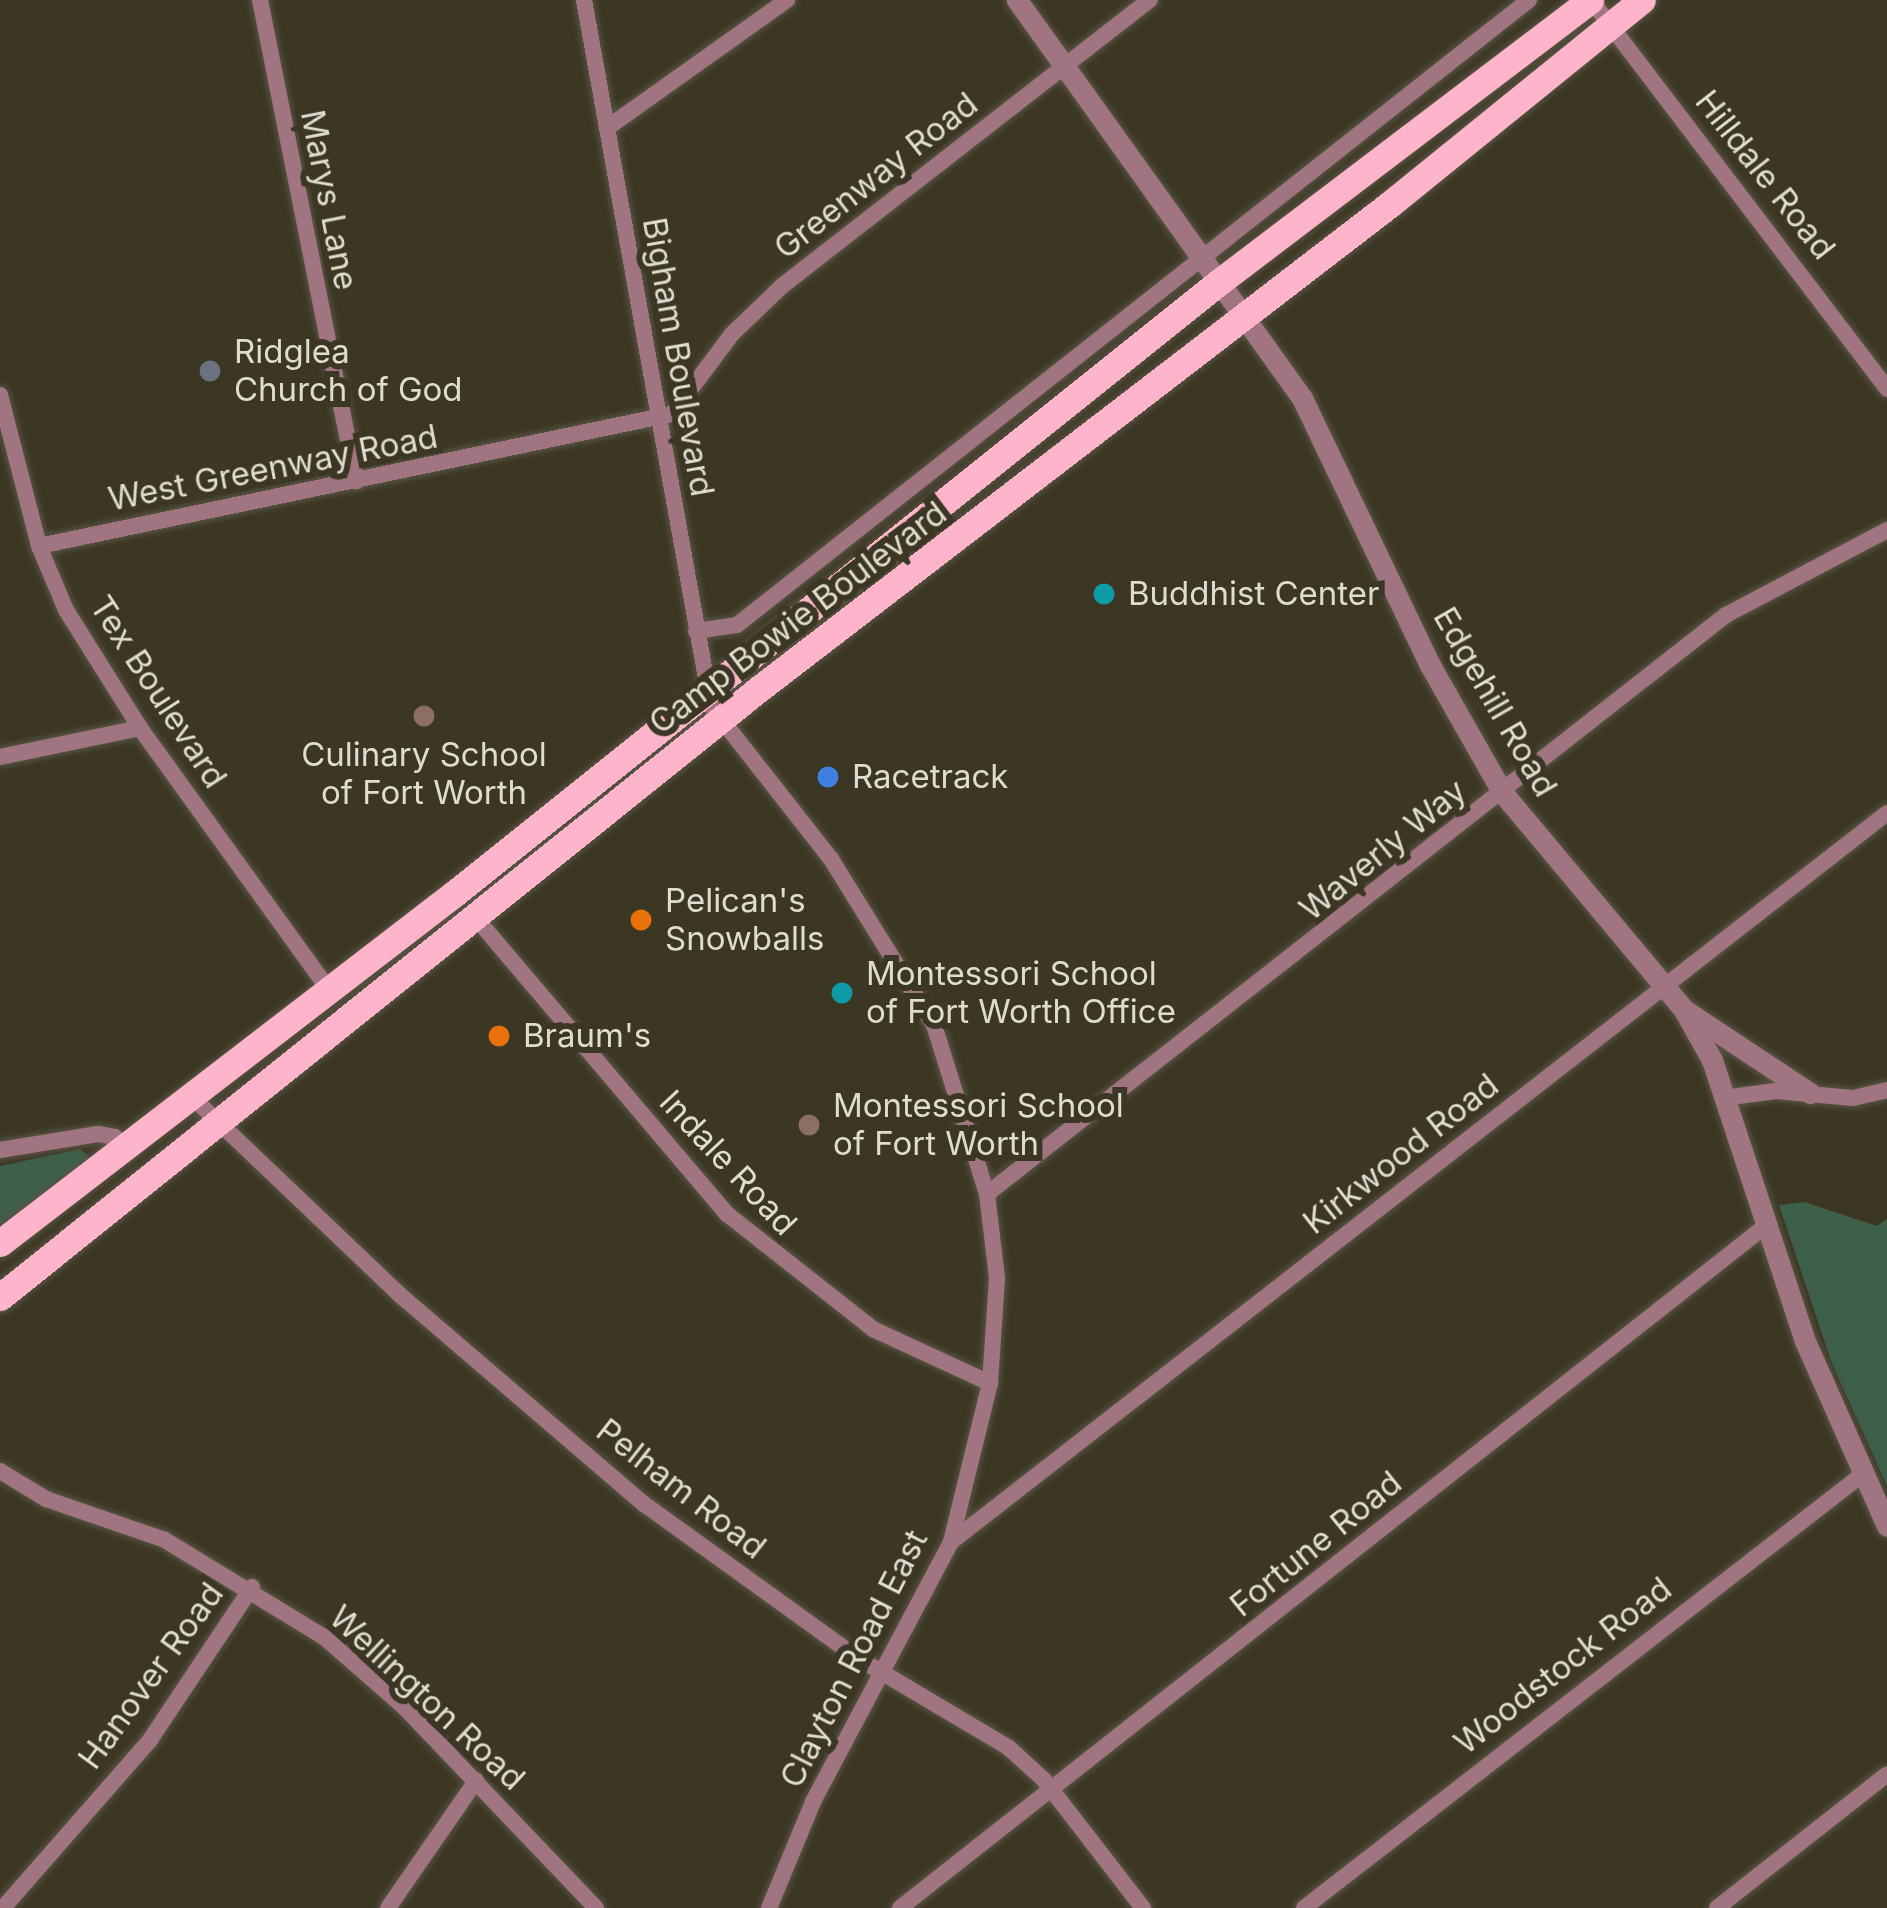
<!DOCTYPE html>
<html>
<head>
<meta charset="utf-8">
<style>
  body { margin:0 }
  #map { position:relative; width:1887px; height:1908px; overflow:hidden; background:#3c3724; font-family:Inter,sans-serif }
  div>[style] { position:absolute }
  .green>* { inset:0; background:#3e5f4a }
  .roads { filter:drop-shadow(0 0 3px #595543) drop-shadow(0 0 3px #595543) }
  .minor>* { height:16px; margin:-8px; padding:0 8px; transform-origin:8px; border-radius:8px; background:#a07481 }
  .tertiary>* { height:21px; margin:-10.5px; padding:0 10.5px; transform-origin:10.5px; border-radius:10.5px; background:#a07481 }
  .primary>* { height:27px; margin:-13.5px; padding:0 13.5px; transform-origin:13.5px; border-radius:13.5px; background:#feb5cb }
  .dots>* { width:33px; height:33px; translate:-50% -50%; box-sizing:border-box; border:6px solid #3c3724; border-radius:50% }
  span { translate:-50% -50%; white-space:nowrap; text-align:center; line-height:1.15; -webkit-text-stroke:12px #3c3724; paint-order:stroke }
  .street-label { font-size:33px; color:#dfdcd0 }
  .poi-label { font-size:33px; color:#dfdcd0 }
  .left { translate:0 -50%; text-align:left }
</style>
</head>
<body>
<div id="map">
  <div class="green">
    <div style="clip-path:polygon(80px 1149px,89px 1156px,81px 1164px,0 1226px,0 1166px)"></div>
    <div style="clip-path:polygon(1804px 1202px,1877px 1226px,1887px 1219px,1887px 1486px,1831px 1361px,1779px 1205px)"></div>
  </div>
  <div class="roads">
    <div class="minor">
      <div style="left:260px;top:0;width:491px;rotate:78.7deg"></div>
      <div style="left:584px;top:0;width:717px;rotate:79.8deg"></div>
      <div style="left:711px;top:706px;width:194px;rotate:51.9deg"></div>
      <div style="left:831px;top:859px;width:195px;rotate:58.2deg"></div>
      <div style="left:934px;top:1025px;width:177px;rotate:72.6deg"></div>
      <div style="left:987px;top:1194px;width:85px;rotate:83.2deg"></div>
      <div style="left:997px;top:1278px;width:105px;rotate:93.8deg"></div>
      <div style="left:990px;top:1383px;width:164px;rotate:103.8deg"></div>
      <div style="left:951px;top:1542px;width:294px;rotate:118deg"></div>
      <div style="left:813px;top:1802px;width:115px;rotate:112.5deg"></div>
      <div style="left:1591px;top:0;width:489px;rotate:52.7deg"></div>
      <div style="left:607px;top:128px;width:221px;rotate:-35.4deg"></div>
      <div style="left:0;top:395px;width:156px;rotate:75.5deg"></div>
      <div style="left:39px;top:546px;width:69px;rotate:67.1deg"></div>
      <div style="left:66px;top:610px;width:139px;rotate:57.9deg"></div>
      <div style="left:140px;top:728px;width:324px;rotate:54.2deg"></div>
      <div style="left:39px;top:546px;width:647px;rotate:-11.78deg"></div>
      <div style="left:672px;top:414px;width:100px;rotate:-53.1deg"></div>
      <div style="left:732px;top:334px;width:69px;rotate:-43.8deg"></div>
      <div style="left:782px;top:286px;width:466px;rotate:-37.9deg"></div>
      <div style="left:696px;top:631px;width:41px;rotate:-8.3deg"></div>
      <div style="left:737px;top:625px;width:1009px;rotate:-38.28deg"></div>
      <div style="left:0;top:757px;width:143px;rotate:-11.7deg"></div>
      <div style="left:475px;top:917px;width:390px;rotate:49.7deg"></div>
      <div style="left:727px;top:1214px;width:186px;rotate:38.2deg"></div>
      <div style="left:873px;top:1329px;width:129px;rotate:24.8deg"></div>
      <div style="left:191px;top:1096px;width:289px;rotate:43.6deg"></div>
      <div style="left:400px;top:1295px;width:321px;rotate:40.6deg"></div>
      <div style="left:644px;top:1504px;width:261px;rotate:35.8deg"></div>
      <div style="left:856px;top:1657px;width:178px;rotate:30.7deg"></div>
      <div style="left:1009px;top:1748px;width:47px;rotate:42.4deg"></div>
      <div style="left:1044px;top:1780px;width:162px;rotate:52.3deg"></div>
      <div style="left:1731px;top:1097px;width:45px;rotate:-7.6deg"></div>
      <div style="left:1776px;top:1091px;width:77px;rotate:5.2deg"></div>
      <div style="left:1853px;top:1098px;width:35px;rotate:-13deg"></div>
      <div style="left:0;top:1150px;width:99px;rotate:-9.3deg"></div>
      <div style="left:98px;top:1134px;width:17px;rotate:10deg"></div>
      <div style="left:115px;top:1137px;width:14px;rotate:65deg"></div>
      <div style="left:987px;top:1194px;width:939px;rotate:-38.08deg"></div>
      <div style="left:1726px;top:615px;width:182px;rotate:-27.8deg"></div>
      <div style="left:0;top:1471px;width:54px;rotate:31.3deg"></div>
      <div style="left:46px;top:1499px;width:126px;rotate:19deg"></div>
      <div style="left:165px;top:1540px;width:186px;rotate:31.4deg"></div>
      <div style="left:324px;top:1637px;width:106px;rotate:41.2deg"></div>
      <div style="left:404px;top:1707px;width:278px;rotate:46.3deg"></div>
      <div style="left:951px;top:1542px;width:1186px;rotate:-37.91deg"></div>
      <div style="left:3px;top:1908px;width:223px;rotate:-48.8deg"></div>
      <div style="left:150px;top:1740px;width:184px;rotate:-56.3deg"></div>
      <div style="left:388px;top:1908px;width:155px;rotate:-55.3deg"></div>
      <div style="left:900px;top:1908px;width:1105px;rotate:-38.24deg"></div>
      <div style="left:1304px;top:1908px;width:708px;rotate:-37.83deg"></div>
      <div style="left:1717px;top:1908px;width:216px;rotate:-38.2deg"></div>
    </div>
    <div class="tertiary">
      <div style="left:1017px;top:0;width:490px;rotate:54.4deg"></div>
      <div style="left:1302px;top:398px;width:296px;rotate:64.4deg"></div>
      <div style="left:1430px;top:665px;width:146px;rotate:60.4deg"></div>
      <div style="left:1502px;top:792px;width:284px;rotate:50.1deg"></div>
      <div style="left:1684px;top:1010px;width:57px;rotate:60.8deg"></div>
      <div style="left:1712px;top:1060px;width:296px;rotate:71.7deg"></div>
      <div style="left:1805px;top:1341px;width:202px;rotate:66.1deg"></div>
      <div style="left:1686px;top:1011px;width:149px;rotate:33.5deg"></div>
    </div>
    <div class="primary">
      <div style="left:0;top:1243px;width:574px;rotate:-37.57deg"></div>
      <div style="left:455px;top:893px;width:978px;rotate:-38.65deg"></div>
      <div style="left:1219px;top:282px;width:466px;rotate:-37.2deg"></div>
      <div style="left:0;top:1297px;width:974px;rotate:-38.71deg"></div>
      <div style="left:760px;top:688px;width:794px;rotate:-37.53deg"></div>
      <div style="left:1390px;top:204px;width:324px;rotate:-39deg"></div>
    </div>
  </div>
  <div class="dots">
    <div style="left:210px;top:371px;background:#6b7280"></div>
    <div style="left:1104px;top:594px;background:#0f9aa8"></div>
    <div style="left:424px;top:716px;background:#8d6e63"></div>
    <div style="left:828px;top:777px;background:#3f7fe0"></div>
    <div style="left:641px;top:920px;background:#e8710a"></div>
    <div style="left:842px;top:993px;background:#0f9aa8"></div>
    <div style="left:499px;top:1036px;background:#e8710a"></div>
    <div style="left:809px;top:1125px;background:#8d6e63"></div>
  </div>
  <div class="street-label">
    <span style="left:1765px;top:175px;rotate:52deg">Hilldale Road</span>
    <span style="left:876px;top:176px;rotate:-38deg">Greenway Road</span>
    <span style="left:329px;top:200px;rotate:79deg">Marys Lane</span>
    <span style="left:678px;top:357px;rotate:80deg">Bigham Boulevard</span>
    <span style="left:273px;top:468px;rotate:-11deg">West Greenway Road</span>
    <span style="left:798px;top:618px;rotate:-37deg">Camp Bowie Boulevard</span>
    <span style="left:158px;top:692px;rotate:57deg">Tex Boulevard</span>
    <span style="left:1495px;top:702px;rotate:60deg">Edgehill Road</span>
    <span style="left:1383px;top:850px;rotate:-39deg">Waverly Way</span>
    <span style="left:1401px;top:1154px;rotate:-38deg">Kirkwood Road</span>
    <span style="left:728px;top:1163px;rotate:47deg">Indale Road</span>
    <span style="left:681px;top:1489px;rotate:38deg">Pelham Road</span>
    <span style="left:1316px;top:1544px;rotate:-39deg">Fortune Road</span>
    <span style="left:854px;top:1659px;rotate:-63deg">Clayton Road East</span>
    <span style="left:1563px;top:1666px;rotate:-38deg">Woodstock Road</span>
    <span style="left:151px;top:1676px;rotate:-54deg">Hanover Road</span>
    <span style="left:427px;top:1698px;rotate:43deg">Wellington Road</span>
  </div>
  <div class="poi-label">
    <span class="left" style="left:234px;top:371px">Ridglea<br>Church of God</span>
    <span class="left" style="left:1128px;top:594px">Buddhist Center</span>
    <span style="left:424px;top:774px">Culinary School<br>of Fort Worth</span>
    <span class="left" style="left:852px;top:777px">Racetrack</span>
    <span class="left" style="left:665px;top:920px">Pelican's<br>Snowballs</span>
    <span class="left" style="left:866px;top:993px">Montessori School<br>of Fort Worth Office</span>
    <span class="left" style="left:523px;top:1036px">Braum's</span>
    <span class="left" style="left:833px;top:1125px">Montessori School<br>of Fort Worth</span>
  </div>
</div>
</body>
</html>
